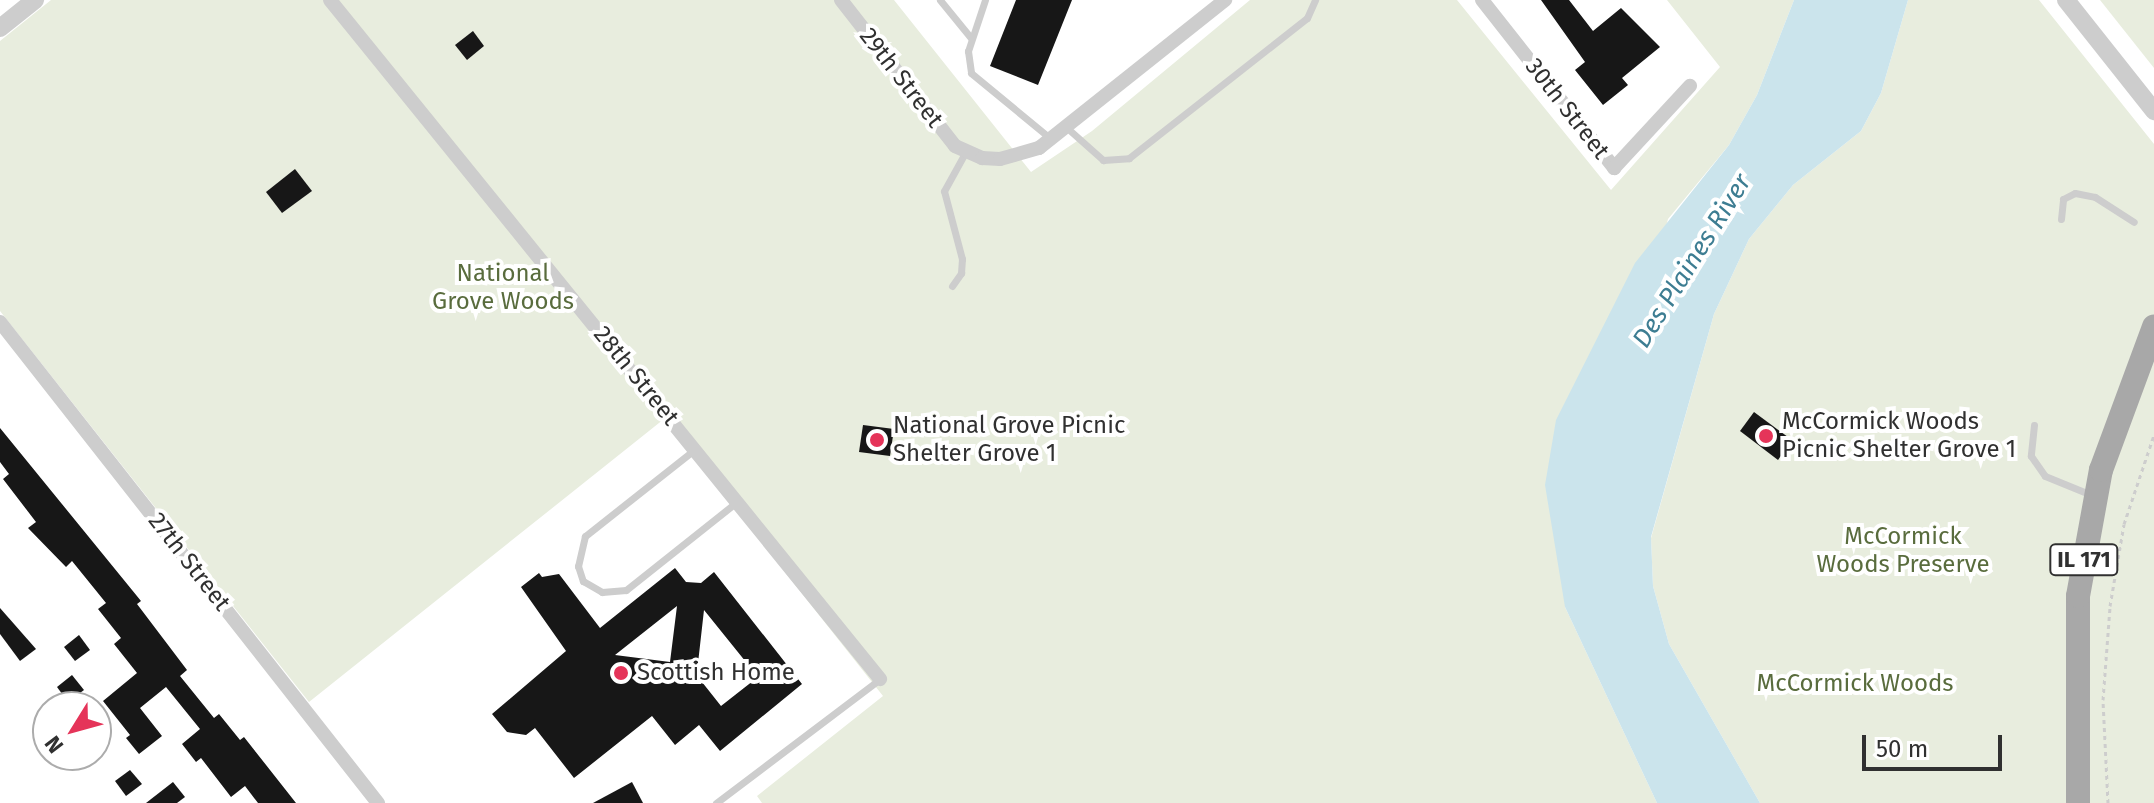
<!DOCTYPE html>
<html>
<head>
<meta charset="utf-8">
<style>
  body { margin:0 }
  #map { position:relative; width:2154px; height:803px; overflow:hidden; background:#fff; font-family:"Fira Sans",sans-serif }
  div>[style] { position:absolute }
  .green>* { inset:0; background:#e8edde }
  .water>* { inset:0; background:#cbe4ec }
  .building>* { inset:0; background:#171717 }
  .path>* { height:3px; margin-top:-1.5px; transform-origin:0; background:repeating-linear-gradient(90deg,#cdcdcd 0 4px,transparent 0 8px) }
  .service>* { height:7px; margin:-3.5px; padding:0 3.5px; transform-origin:3.5px; border-radius:3.5px; background:#cdcdcd }
  .minor>* { height:14px; margin:-7px; padding:0 7px; transform-origin:7px; border-radius:7px; background:#cdcdcd }
  .tertiary>* { height:18px; margin:-9px; padding:0 9px; transform-origin:9px; border-radius:9px; background:#cdcdcd }
  .primary>* { height:24px; margin:-12px; padding:0 12px; transform-origin:12px; border-radius:12px; background:#a8a8a8 }
  .dots>* { width:22px; height:22px; translate:-50% -50%; box-sizing:border-box; border:4px solid #fff; border-radius:50% }
  span { translate:-50% -50%; white-space:nowrap; text-align:center; line-height:1.15; -webkit-text-stroke:8px #fff; paint-order:stroke }
  .shield-label span { padding:2px 6px; background:#fff; border:2px solid; border-radius:6px; -webkit-text-stroke-width:0 }
  .shield-label { font-size:22px; color:#303030; font-weight:700 }
  .street-label { font-size:24px; color:#303030 }
  .park-label { font-size:24px; color:#596c3d }
  .poi-label { font-size:24px; color:#303030 }
  .left { translate:0 -50%; text-align:left }
  .water-label { font-size:26px; color:#3d7d92; font-style:italic }
  .north { position:absolute; left:32px; top:691px; width:80px; height:80px; box-sizing:border-box; background:#fff; border:2px solid #acacac; border-radius:50%; rotate:233deg; font-size:22px; font-weight:700; line-height:32px; text-align:center; color:#303030 }
  .north::after { content:''; display:block; margin:auto; width:28px; height:36px; background:#e53459; clip-path:polygon(50% 0,100% 100%,50% 72%,0 100%) }
  .scale { position:absolute; left:1862px; top:735px; width:140px; height:36px; box-sizing:border-box; border:4px solid #303030; border-top:0; padding-left:10px; font-size:24px; line-height:28px; white-space:nowrap; color:#303030; -webkit-text-stroke:6px #fff; paint-order:stroke }
</style>
</head>
<body>
<div id="map">
  <div class="green">
    <div style="clip-path:polygon(51px 0,894px 0,1031px 172px,1092px 131px,1250px 0,1457px 0,1611px 190px,1720px 67px,1667px 0,1794px 0,1757px 95px,1729px 145px,1668px 219px,1565px 607px,1657px 803px,762px 803px,757px 796px,883px 696px,664px 419px,309px 702px,0 311px,0 41px)"></div>
    <div style="clip-path:polygon(1908px 0,2039px 0,2154px 144px,2154px 803px,1760px 803px,1669px 644px,1653px 586px,1651px 538px,1714px 314px,1749px 239px,1793px 185px,1861px 131px,1881px 93px)"></div>
    <div style="clip-path:polygon(2100px 0,2154px 0,2154px 68px)"></div>
  </div>
  <div class="water">
    <div style="clip-path:polygon(1794px 0,1908px 0,1881px 93px,1861px 131px,1793px 185px,1749px 239px,1714px 314px,1651px 537px,1653px 586px,1669px 644px,1760px 803px,1657px 803px,1565px 607px,1545px 485px,1556px 420px,1635px 263px,1729px 145px,1757px 95px)"></div>
  </div>
  <div class="building">
    <div style="clip-path:polygon(1016px 0,1072px 0,1038px 85px,990px 66px)"></div>
    <div style="clip-path:polygon(1541px 0,1569px 0,1593px 31px,1621px 8px,1660px 47px,1622px 78px,1628px 85px,1603px 105px,1575px 70px,1585px 62px)"></div>
    <div style="clip-path:polygon(473px 31px,484px 46px,467px 60px,455px 45px)"></div>
    <div style="clip-path:polygon(295px 169px,312px 191px,282px 213px,266px 192px)"></div>
    <div style="clip-path:polygon(1754px 412px,1792px 440px,1778px 460px,1740px 431px)"></div>
    <div style="clip-path:polygon(863px 425px,894px 429px,890px 456px,859px 452px)"></div>
    <div style="clip-path:polygon(0 428px,141px 601px,137px 604px,187px 670px,180px 676px,214px 718px,219px 714px,240px 740px,244px 737px,296px 803px,258px 803px,245px 786px,231px 797px,201px 758px,196px 762px,182px 744px,200px 729px,166px 687px,140px 708px,162px 736px,139px 754px,126px 738px,130px 735px,103px 701px,137px 673px,114px 644px,121px 638px,98px 609px,106px 603px,72px 561px,66px 567px,28px 528px,36px 522px,3px 479px,9px 474px,0 462px)"></div>
    <div style="clip-path:polygon(evenodd,675px 568px,686px 582px,701px 583px,714px 572px,802px 684px,720px 751px,699px 725px,675px 745px,652px 716px,574px 778px,535px 728px,526px 735px,507px 732px,492px 714px,566px 651px,521px 587px,539px 573px,542px 577px,559px 574px,600px 628px,675px 568px,677px 606px,670px 662px,615px 655px,677px 606px,675px 568px,704px 610px,758px 677px,721px 706px,702px 682px,703px 673px,697px 672px,704px 610px)"></div>
    <div style="clip-path:polygon(0 608px,36px 649px,20px 661px,0 634px)"></div>
    <div style="clip-path:polygon(79px 635px,90px 650px,75px 661px,64px 647px)"></div>
    <div style="clip-path:polygon(72px 675px,84px 690px,68px 702px,57px 687px)"></div>
    <div style="clip-path:polygon(130px 770px,142px 784px,126px 796px,115px 781px)"></div>
    <div style="clip-path:polygon(173px 782px,185px 797px,177px 803px,146px 803px)"></div>
    <div style="clip-path:polygon(632px 782px,643px 803px,593px 803px)"></div>
  </div>
  <div class="path">
    <div style="left:2108px;top:803px;width:103px;rotate:-92.8deg"></div>
    <div style="left:2103px;top:700px;width:94px;rotate:-85.7deg"></div>
    <div style="left:2110px;top:606px;width:83px;rotate:-80.3deg"></div>
    <div style="left:2124px;top:524px;width:94px;rotate:-71.4deg"></div>
  </div>
  <div class="service">
    <div style="left:940px;top:0;width:49px;rotate:50.8deg"></div>
    <div style="left:985px;top:0;width:54px;rotate:108.4deg"></div>
    <div style="left:968px;top:51px;width:22px;rotate:82deg"></div>
    <div style="left:971px;top:73px;width:104px;rotate:39.5deg"></div>
    <div style="left:1066px;top:127px;width:50px;rotate:41.7deg"></div>
    <div style="left:1103px;top:160px;width:26px;rotate:-4deg"></div>
    <div style="left:1129px;top:158px;width:226px;rotate:-38.2deg"></div>
    <div style="left:1307px;top:18px;width:20px;rotate:-66deg"></div>
    <div style="left:2061px;top:219px;width:20px;rotate:-84deg"></div>
    <div style="left:2063px;top:199px;width:13px;rotate:-27deg"></div>
    <div style="left:2075px;top:193px;width:20px;rotate:11deg"></div>
    <div style="left:2095px;top:197px;width:46px;rotate:32.7deg"></div>
    <div style="left:952px;top:286px;width:16px;rotate:-55deg"></div>
    <div style="left:961px;top:273px;width:14px;rotate:-86deg"></div>
    <div style="left:962px;top:259px;width:70px;rotate:-104.8deg"></div>
    <div style="left:944px;top:191px;width:43px;rotate:-61.1deg"></div>
    <div style="left:2034px;top:425px;width:31px;rotate:96deg"></div>
    <div style="left:2031px;top:456px;width:24px;rotate:55deg"></div>
    <div style="left:2045px;top:476px;width:53px;rotate:22.2deg"></div>
    <div style="left:694px;top:450px;width:139px;rotate:141.7deg"></div>
    <div style="left:585px;top:536px;width:31px;rotate:103deg"></div>
    <div style="left:578px;top:566px;width:16px;rotate:72deg"></div>
    <div style="left:583px;top:581px;width:22px;rotate:30deg"></div>
    <div style="left:602px;top:592px;width:24px;rotate:-5deg"></div>
    <div style="left:626px;top:590px;width:143px;rotate:-38.5deg"></div>
    <div style="left:716px;top:803px;width:206px;rotate:-37.1deg"></div>
  </div>
  <div class="minor">
    <div style="left:330px;top:0;width:874px;rotate:50.99deg"></div>
    <div style="left:841px;top:0;width:185px;rotate:52deg"></div>
    <div style="left:955px;top:146px;width:30px;rotate:24deg"></div>
    <div style="left:982px;top:158px;width:18px;rotate:3deg"></div>
    <div style="left:1000px;top:159px;width:41px;rotate:-15.8deg"></div>
    <div style="left:1039px;top:148px;width:238px;rotate:-38.5deg"></div>
    <div style="left:1482px;top:0;width:214px;rotate:51.8deg"></div>
    <div style="left:1614px;top:168px;width:112px;rotate:-47.2deg"></div>
    <div style="left:0;top:322px;width:612px;rotate:51.84deg"></div>
  </div>
  <div class="tertiary">
    <div style="left:2066px;top:0;width:142px;rotate:51.6deg"></div>
    <div style="left:0;top:28px;width:45px;rotate:-38.7deg"></div>
  </div>
  <div class="primary">
    <div style="left:2078px;top:803px;width:207px;rotate:-90deg"></div>
    <div style="left:2078px;top:596px;width:128px;rotate:-79.7deg"></div>
    <div style="left:2101px;top:470px;width:153px;rotate:-69.7deg"></div>
  </div>
  <div class="dots">
    <div style="left:1766px;top:436px;background:#e53459"></div>
    <div style="left:877px;top:440px;background:#e53459"></div>
    <div style="left:621px;top:673px;background:#e53459"></div>
  </div>
  <div class="shield-label">
    <span style="left:2084px;top:560px">IL 171</span>
  </div>
  <div class="street-label">
    <span style="left:901px;top:78px;rotate:52deg">29th Street</span>
    <span style="left:1567px;top:109px;rotate:52deg">30th Street</span>
    <span style="left:636px;top:376px;rotate:51deg">28th Street</span>
    <span style="left:189px;top:562px;rotate:52deg">27th Street</span>
  </div>
  <div class="park-label">
    <span style="left:503px;top:288px">National<br>Grove Woods</span>
    <span style="left:1903px;top:551px">McCormick<br>Woods Preserve</span>
    <span style="left:1855px;top:684px">McCormick Woods</span>
  </div>
  <div class="poi-label">
    <span class="left" style="left:1782px;top:436px">McCormick Woods<br>Picnic Shelter Grove 1</span>
    <span class="left" style="left:893px;top:440px">National Grove Picnic<br>Shelter Grove 1</span>
    <span class="left" style="left:637px;top:673px">Scottish Home</span>
  </div>
  <div class="water-label">
    <span style="left:1692px;top:261px;rotate:-58deg">Des Plaines River</span>
  </div>
  <div class="north">N</div>
  <div class="scale">50 m</div>
</div>
</body>
</html>
